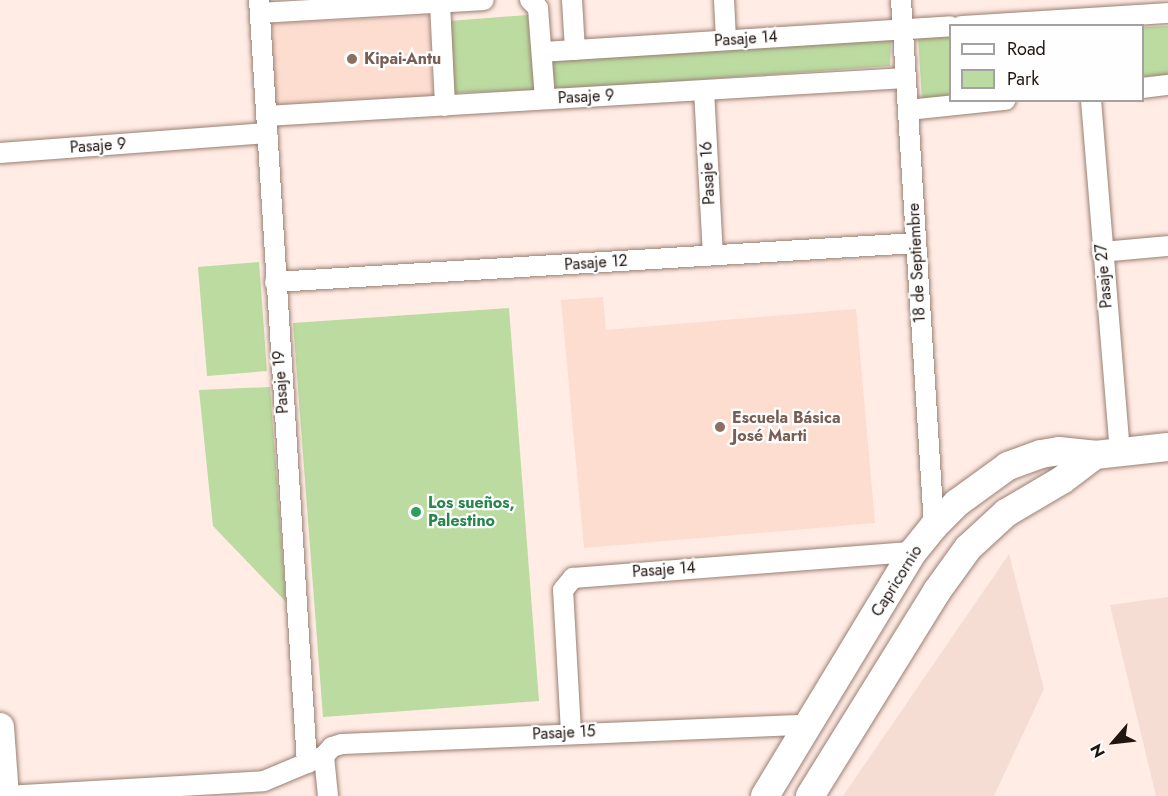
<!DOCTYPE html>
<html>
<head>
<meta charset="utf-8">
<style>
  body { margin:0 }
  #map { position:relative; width:1168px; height:796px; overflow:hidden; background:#ffece4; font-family:Jost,sans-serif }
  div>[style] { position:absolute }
  .built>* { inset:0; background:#fcddd0 }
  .industrial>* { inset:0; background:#f5ddd3 }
  .green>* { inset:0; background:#bbdba0 }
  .roads { filter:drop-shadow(0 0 2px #9a7f73) drop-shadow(0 0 2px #9a7f73) }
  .street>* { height:20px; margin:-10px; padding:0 10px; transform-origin:10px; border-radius:10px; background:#fff }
  .secondary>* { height:28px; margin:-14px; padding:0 14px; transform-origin:14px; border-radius:14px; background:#fff }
  .dots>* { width:16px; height:16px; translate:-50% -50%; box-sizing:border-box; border:3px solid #fefefe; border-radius:50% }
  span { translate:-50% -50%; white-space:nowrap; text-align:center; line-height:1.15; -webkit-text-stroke:4.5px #fefefe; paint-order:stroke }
  .street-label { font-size:16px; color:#201511 }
  .education-label { font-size:16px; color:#785e54; font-weight:700 }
  .left { translate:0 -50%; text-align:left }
  .leisure-label { font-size:16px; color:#27864d; font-weight:700 }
  .legend { position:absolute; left:949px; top:24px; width:195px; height:78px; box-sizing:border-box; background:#fefefe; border:2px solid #a5a19f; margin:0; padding:8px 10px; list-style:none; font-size:18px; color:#201511 }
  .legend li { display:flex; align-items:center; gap:12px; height:30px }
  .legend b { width:30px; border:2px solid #a5a19f }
  .north { position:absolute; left:1084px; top:712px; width:60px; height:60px; -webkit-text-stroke:4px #fefefe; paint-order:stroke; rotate:242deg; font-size:16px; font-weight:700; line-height:24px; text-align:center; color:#201511 }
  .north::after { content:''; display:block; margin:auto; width:21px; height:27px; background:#201511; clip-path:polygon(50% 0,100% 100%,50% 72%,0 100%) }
</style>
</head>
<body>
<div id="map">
  <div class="built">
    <div style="clip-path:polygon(429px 16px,433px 96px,275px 105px,272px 23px)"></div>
    <div style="clip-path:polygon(603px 297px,606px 330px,856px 309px,875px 523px,584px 548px,561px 300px)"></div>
  </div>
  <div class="industrial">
    <div style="clip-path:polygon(1009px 554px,1044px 689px,994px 796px,843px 796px)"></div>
    <div style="clip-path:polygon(1168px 597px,1168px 796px,1156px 796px,1110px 605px)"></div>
  </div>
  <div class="green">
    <div style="clip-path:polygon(528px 15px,535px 90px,451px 93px,449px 21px)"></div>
    <div style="clip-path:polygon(1168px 26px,1168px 75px,1143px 77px,1143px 27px)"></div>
    <div style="clip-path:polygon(950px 36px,950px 97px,922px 99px,918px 38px)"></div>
    <div style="clip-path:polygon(891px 38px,890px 66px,554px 90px,552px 59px)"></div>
    <div style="clip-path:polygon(259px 262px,267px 371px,207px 376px,198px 267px)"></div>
    <div style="clip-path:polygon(509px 308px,539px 701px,323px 717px,293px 323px)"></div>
    <div style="clip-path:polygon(270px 387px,286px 602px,213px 526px,199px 390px)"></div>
  </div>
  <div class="roads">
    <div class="street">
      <div style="left:259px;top:0;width:765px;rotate:86.4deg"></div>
      <div style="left:530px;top:0;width:11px;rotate:45deg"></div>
      <div style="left:538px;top:8px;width:91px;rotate:85.6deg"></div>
      <div style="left:572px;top:0;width:50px;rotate:86.6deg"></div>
      <div style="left:724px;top:0;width:40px;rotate:87.1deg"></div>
      <div style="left:901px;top:0;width:527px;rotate:86.41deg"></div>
      <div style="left:440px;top:3px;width:103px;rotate:87.2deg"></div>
      <div style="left:260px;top:13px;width:224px;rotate:-3.3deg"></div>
      <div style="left:961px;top:26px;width:207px;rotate:-3.6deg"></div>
      <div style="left:542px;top:52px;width:409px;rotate:-3.6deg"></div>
      <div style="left:1142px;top:88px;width:26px;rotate:-7deg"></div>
      <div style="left:704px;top:90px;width:165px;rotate:86.9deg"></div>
      <div style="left:1091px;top:100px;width:353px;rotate:85.3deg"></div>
      <div style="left:908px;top:110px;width:98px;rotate:-5.9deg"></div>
      <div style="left:266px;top:116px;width:641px;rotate:-3.4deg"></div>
      <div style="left:0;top:153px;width:268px;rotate:-4.3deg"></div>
      <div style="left:1102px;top:252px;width:66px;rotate:-5.2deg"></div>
      <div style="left:275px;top:282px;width:642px;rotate:-3.48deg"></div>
      <div style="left:571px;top:732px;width:142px;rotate:-93.2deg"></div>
      <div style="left:563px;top:590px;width:16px;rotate:-50deg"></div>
      <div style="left:573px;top:578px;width:341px;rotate:-4.4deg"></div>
      <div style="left:324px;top:756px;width:12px;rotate:-48deg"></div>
      <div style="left:332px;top:747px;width:10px;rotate:-17deg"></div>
      <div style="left:342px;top:744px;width:468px;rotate:-2.4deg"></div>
      <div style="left:324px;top:756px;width:40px;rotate:84.3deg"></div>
      <div style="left:6px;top:796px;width:258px;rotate:-3.3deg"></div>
      <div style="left:264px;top:781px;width:60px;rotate:-22.7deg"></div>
    </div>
    <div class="secondary">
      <div style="left:0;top:727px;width:69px;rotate:85.9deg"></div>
      <div style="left:765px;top:796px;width:285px;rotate:-58.8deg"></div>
      <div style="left:913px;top:552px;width:33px;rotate:-51deg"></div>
      <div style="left:934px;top:526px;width:33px;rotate:-45deg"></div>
      <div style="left:957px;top:503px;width:63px;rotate:-36deg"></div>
      <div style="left:1008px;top:466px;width:35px;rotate:-20deg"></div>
      <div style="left:1041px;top:454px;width:18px;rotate:-9deg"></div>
      <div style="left:1059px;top:451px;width:36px;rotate:6deg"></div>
      <div style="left:1095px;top:455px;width:73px;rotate:-6.3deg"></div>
      <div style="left:810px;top:796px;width:241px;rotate:-58.2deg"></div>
      <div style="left:937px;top:591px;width:53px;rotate:-54.2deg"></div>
      <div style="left:968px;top:548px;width:52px;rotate:-42.6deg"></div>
      <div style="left:1006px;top:513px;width:65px;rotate:-30.5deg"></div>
      <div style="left:1062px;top:480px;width:41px;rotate:-37.1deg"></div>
    </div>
  </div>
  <div class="dots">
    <div style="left:352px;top:59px;background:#8d6e63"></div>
    <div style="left:720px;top:427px;background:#8d6e63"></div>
    <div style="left:416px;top:512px;background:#2e9e5b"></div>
  </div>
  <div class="street-label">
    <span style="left:746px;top:39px;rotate:-4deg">Pasaje 14</span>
    <span style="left:586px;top:97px;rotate:-3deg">Pasaje 9</span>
    <span style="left:98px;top:146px;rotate:-4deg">Pasaje 9</span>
    <span style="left:708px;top:173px;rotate:-93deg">Pasaje 16</span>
    <span style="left:596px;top:263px;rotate:-4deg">Pasaje 12</span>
    <span style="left:917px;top:263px;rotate:-93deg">18 de Septiembre</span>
    <span style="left:1104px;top:276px;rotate:-95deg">Pasaje 27</span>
    <span style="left:281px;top:382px;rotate:-94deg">Pasaje 19</span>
    <span style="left:664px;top:570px;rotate:-4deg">Pasaje 14</span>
    <span style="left:897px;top:581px;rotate:-58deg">Capricornio</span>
    <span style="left:564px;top:733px;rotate:-3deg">Pasaje 15</span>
  </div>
  <div class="education-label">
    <span class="left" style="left:364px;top:59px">Kipai-Antu</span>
    <span class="left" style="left:732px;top:427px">Escuela Básica<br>José Marti</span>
  </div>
  <div class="leisure-label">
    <span class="left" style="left:428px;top:512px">Los sueños,<br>Palestino</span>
  </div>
  <ul class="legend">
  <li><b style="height:8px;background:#fff"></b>Road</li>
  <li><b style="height:16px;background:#bbdba0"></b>Park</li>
  </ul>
  <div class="north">N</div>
</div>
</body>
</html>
